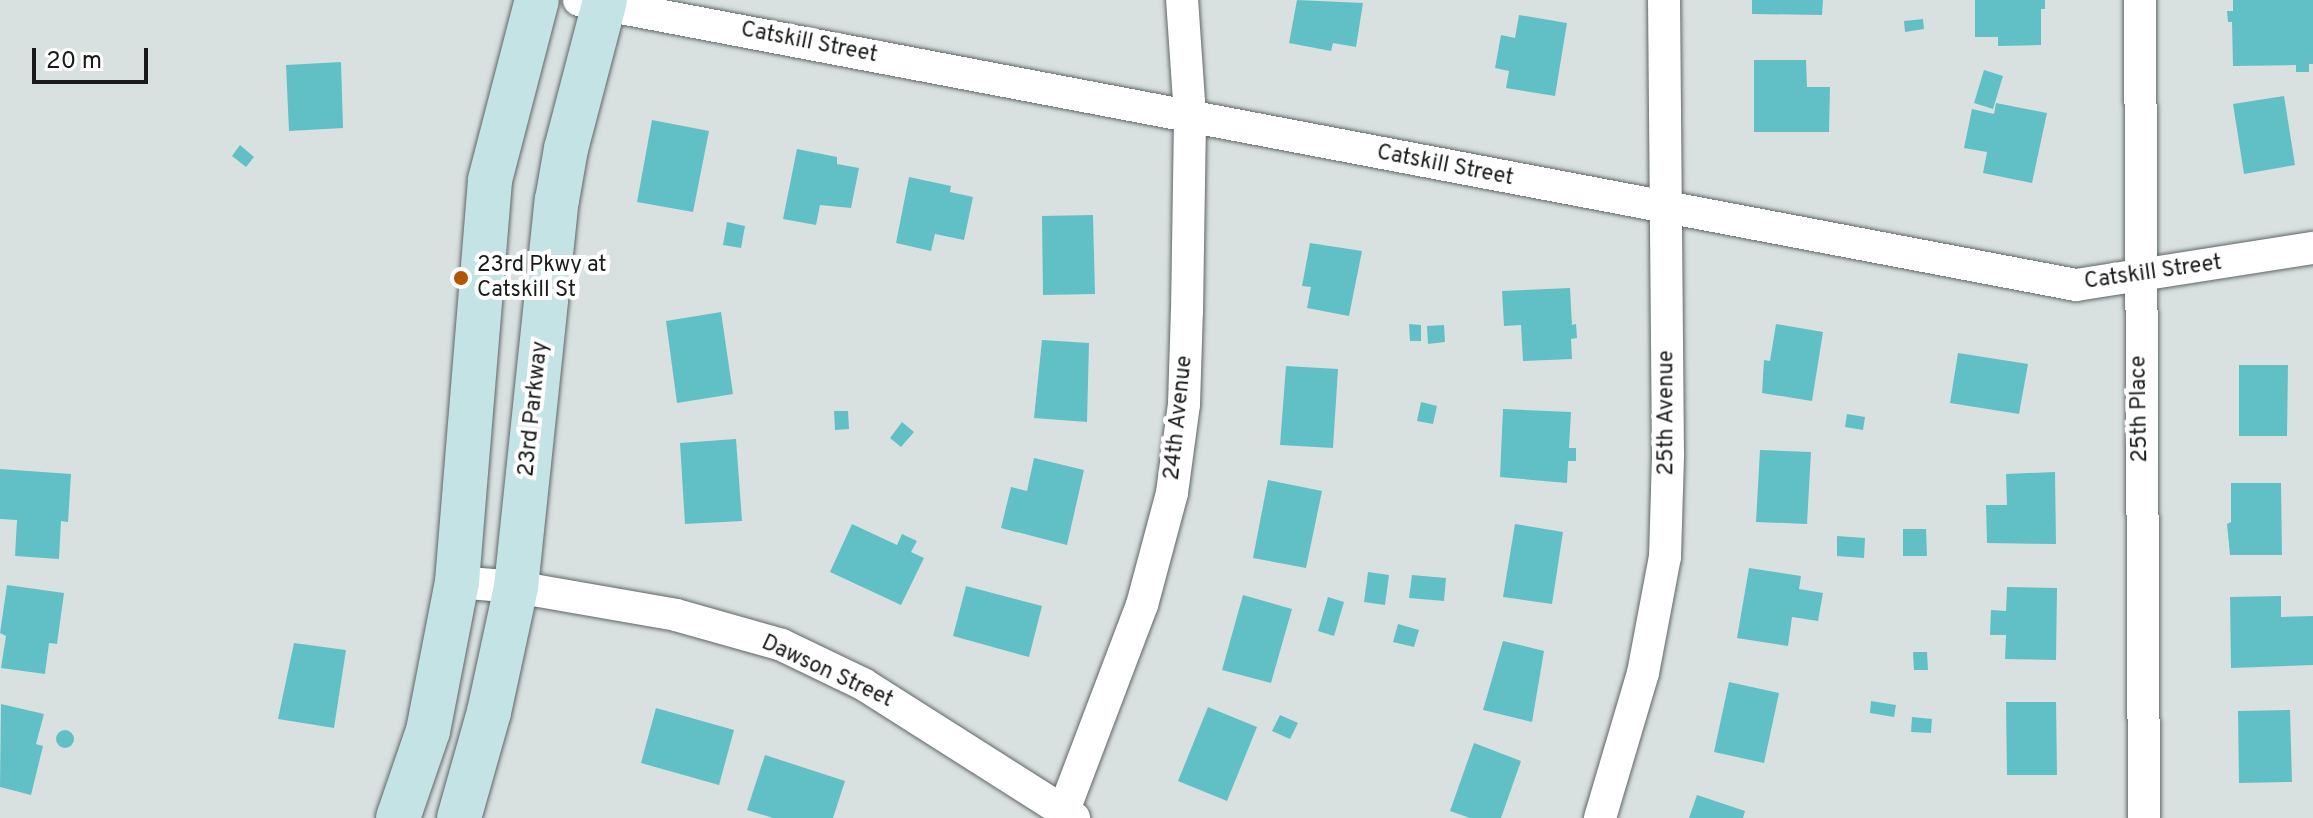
<!DOCTYPE html>
<html>
<head>
<meta charset="utf-8">
<style>
  body { margin:0 }
  #map { position:relative; width:2313px; height:818px; overflow:hidden; background:#d9e0e0; font-family:Overpass,sans-serif }
  div>[style] { position:absolute }
  .building>* { inset:0; background:#61c0c6 }
  .round { border-radius:50% }
  .roads { filter:drop-shadow(0 0 2px #606667) drop-shadow(0 0 2px #606667) }
  .street>* { height:32px; margin:-16px; padding:0 16px; transform-origin:16px; border-radius:16px; background:#fff }
  .secondary>* { height:44px; margin:-22px; padding:0 22px; transform-origin:22px; border-radius:22px; background:#c4e3e5 }
  .dots>* { width:22px; height:22px; translate:-50% -50%; box-sizing:border-box; border:4px solid #fff; border-radius:50% }
  span { translate:-50% -50%; white-space:nowrap; text-align:center; line-height:1.15; -webkit-text-stroke:8px #fff; paint-order:stroke }
  .street-label { font-size:22px; color:#191b1b }
  .poi-label { font-size:22px; color:#191b1b }
  .left { translate:0 -50%; text-align:left }
  .scale { position:absolute; left:32px; top:48px; width:116px; height:36px; box-sizing:border-box; border:4px solid #191b1b; border-top:0; padding-left:10px; font-size:24px; line-height:28px; white-space:nowrap; color:#191b1b; -webkit-text-stroke:6px #fff; paint-order:stroke }
</style>
</head>
<body>
<div id="map">
  <div class="building">
    <div style="clip-path:polygon(1297px 0,1363px 3px,1356px 47px,1333px 43px,1331px 51px,1289px 43px)"></div>
    <div style="clip-path:polygon(1752px 0,1823px 0,1822px 15px,1752px 14px)"></div>
    <div style="clip-path:polygon(1975px 0,2045px 0,2045px 9px,2041px 9px,2041px 45px,1998px 46px,1998px 37px,1975px 37px)"></div>
    <div style="clip-path:polygon(2233px 0,2313px 0,2313px 64px,2309px 64px,2309px 72px,2296px 72px,2296px 65px,2233px 66px,2232px 22px,2228px 22px,2227px 11px,2233px 11px)"></div>
    <div style="clip-path:polygon(1519px 15px,1567px 23px,1555px 96px,1506px 88px,1509px 71px,1495px 68px,1501px 35px,1515px 38px)"></div>
    <div style="clip-path:polygon(1923px 19px,1924px 29px,1905px 32px,1904px 21px)"></div>
    <div style="clip-path:polygon(1754px 60px,1806px 60px,1807px 87px,1830px 87px,1829px 132px,1754px 132px)"></div>
    <div style="clip-path:polygon(341px 62px,343px 128px,289px 131px,286px 65px)"></div>
    <div style="clip-path:polygon(1984px 70px,2003px 76px,1993px 109px,1974px 103px)"></div>
    <div style="clip-path:polygon(2284px 96px,2295px 165px,2244px 174px,2233px 104px)"></div>
    <div style="clip-path:polygon(1996px 103px,2047px 113px,2032px 183px,1983px 173px,1987px 152px,1964px 148px,1972px 109px,1994px 114px)"></div>
    <div style="clip-path:polygon(652px 120px,709px 131px,693px 212px,637px 202px)"></div>
    <div style="clip-path:polygon(240px 145px,254px 157px,246px 167px,232px 156px)"></div>
    <div style="clip-path:polygon(797px 149px,837px 157px,837px 164px,859px 168px,851px 208px,820px 205px,816px 225px,783px 219px)"></div>
    <div style="clip-path:polygon(909px 177px,951px 186px,950px 192px,973px 197px,964px 240px,935px 234px,931px 251px,896px 243px)"></div>
    <div style="clip-path:polygon(1093px 215px,1095px 294px,1043px 295px,1042px 216px)"></div>
    <div style="clip-path:polygon(727px 222px,745px 226px,741px 248px,723px 245px)"></div>
    <div style="clip-path:polygon(1310px 243px,1362px 251px,1349px 316px,1307px 308px,1311px 287px,1302px 286px)"></div>
    <div style="clip-path:polygon(1570px 288px,1572px 325px,1576px 324px,1577px 338px,1571px 339px,1572px 359px,1523px 361px,1521px 325px,1504px 326px,1502px 291px)"></div>
    <div style="clip-path:polygon(721px 312px,733px 394px,677px 403px,666px 321px)"></div>
    <div style="clip-path:polygon(1409px 324px,1421px 325px,1421px 341px,1410px 341px)"></div>
    <div style="clip-path:polygon(1776px 324px,1823px 332px,1812px 401px,1762px 393px,1764px 360px,1770px 361px)"></div>
    <div style="clip-path:polygon(1444px 325px,1445px 342px,1428px 344px,1427px 326px)"></div>
    <div style="clip-path:polygon(1042px 340px,1089px 343px,1087px 422px,1034px 418px)"></div>
    <div style="clip-path:polygon(1958px 353px,2028px 364px,2019px 414px,1950px 403px)"></div>
    <div style="clip-path:polygon(2239px 365px,2288px 365px,2287px 436px,2239px 436px)"></div>
    <div style="clip-path:polygon(1286px 366px,1338px 369px,1333px 448px,1280px 445px)"></div>
    <div style="clip-path:polygon(1421px 402px,1437px 406px,1433px 424px,1417px 421px)"></div>
    <div style="clip-path:polygon(1503px 409px,1571px 412px,1569px 448px,1576px 448px,1576px 461px,1568px 461px,1567px 483px,1500px 477px)"></div>
    <div style="clip-path:polygon(834px 411px,848px 411px,849px 429px,835px 430px)"></div>
    <div style="clip-path:polygon(1847px 414px,1865px 417px,1863px 430px,1845px 427px)"></div>
    <div style="clip-path:polygon(902px 422px,914px 432px,901px 447px,890px 438px)"></div>
    <div style="clip-path:polygon(736px 439px,742px 521px,685px 524px,680px 443px)"></div>
    <div style="clip-path:polygon(1760px 450px,1811px 452px,1807px 524px,1756px 522px)"></div>
    <div style="clip-path:polygon(1034px 458px,1084px 470px,1067px 545px,1001px 528px,1011px 487px,1027px 491px)"></div>
    <div style="clip-path:polygon(0 469px,71px 474px,68px 522px,61px 521px,59px 559px,15px 556px,17px 520px,0 519px)"></div>
    <div style="clip-path:polygon(2055px 472px,2056px 544px,1987px 543px,1986px 505px,2007px 505px,2006px 474px)"></div>
    <div style="clip-path:polygon(1268px 480px,1322px 491px,1306px 568px,1253px 558px)"></div>
    <div style="clip-path:polygon(2231px 483px,2281px 483px,2282px 555px,2230px 555px,2227px 524px,2231px 522px)"></div>
    <div style="clip-path:polygon(852px 524px,897px 545px,902px 534px,917px 541px,911px 552px,924px 558px,901px 605px,830px 572px)"></div>
    <div style="clip-path:polygon(1515px 524px,1563px 532px,1552px 604px,1503px 597px)"></div>
    <div style="clip-path:polygon(1903px 529px,1926px 529px,1927px 556px,1903px 556px)"></div>
    <div style="clip-path:polygon(1837px 536px,1865px 538px,1864px 558px,1837px 556px)"></div>
    <div style="clip-path:polygon(1749px 568px,1801px 576px,1799px 589px,1823px 593px,1818px 621px,1792px 617px,1788px 646px,1737px 638px)"></div>
    <div style="clip-path:polygon(1368px 572px,1389px 575px,1385px 605px,1364px 602px)"></div>
    <div style="clip-path:polygon(1412px 575px,1446px 578px,1444px 601px,1409px 598px)"></div>
    <div style="clip-path:polygon(7px 585px,64px 593px,57px 644px,49px 643px,45px 674px,1px 668px,6px 636px,0 633px)"></div>
    <div style="clip-path:polygon(966px 586px,1042px 606px,1029px 657px,953px 636px)"></div>
    <div style="clip-path:polygon(2007px 587px,2057px 588px,2056px 660px,2005px 659px,2006px 635px,1990px 635px,1991px 610px,2006px 611px)"></div>
    <div style="clip-path:polygon(1243px 595px,1292px 609px,1271px 683px,1222px 670px)"></div>
    <div style="clip-path:polygon(2281px 596px,2281px 617px,2313px 616px,2313px 665px,2231px 668px,2230px 597px)"></div>
    <div style="clip-path:polygon(1328px 597px,1344px 602px,1334px 636px,1318px 631px)"></div>
    <div style="clip-path:polygon(1398px 624px,1419px 630px,1414px 647px,1393px 642px)"></div>
    <div style="clip-path:polygon(1503px 641px,1544px 651px,1532px 722px,1483px 710px)"></div>
    <div style="clip-path:polygon(294px 643px,346px 650px,334px 728px,278px 719px)"></div>
    <div style="clip-path:polygon(1913px 652px,1927px 652px,1928px 670px,1914px 670px)"></div>
    <div style="clip-path:polygon(1729px 682px,1779px 693px,1764px 763px,1714px 752px)"></div>
    <div style="clip-path:polygon(1871px 701px,1896px 705px,1894px 717px,1870px 713px)"></div>
    <div style="clip-path:polygon(2006px 702px,2056px 702px,2057px 775px,2007px 775px)"></div>
    <div style="clip-path:polygon(1px 704px,44px 714px,36px 744px,43px 746px,31px 795px,0 787px)"></div>
    <div style="clip-path:polygon(1208px 707px,1257px 727px,1227px 801px,1178px 781px)"></div>
    <div style="clip-path:polygon(656px 708px,734px 730px,719px 785px,641px 763px)"></div>
    <div style="clip-path:polygon(2290px 710px,2292px 782px,2239px 783px,2238px 711px)"></div>
    <div style="clip-path:polygon(1280px 715px,1298px 723px,1290px 739px,1272px 731px)"></div>
    <div style="clip-path:polygon(1912px 717px,1932px 719px,1931px 733px,1911px 732px)"></div>
    <div class="round" style="left:56px;top:730px;width:18px;height:18px"></div>
    <div style="clip-path:polygon(1474px 743px,1521px 761px,1501px 818px,1470px 818px,1450px 811px)"></div>
    <div style="clip-path:polygon(765px 755px,845px 781px,833px 818px,773px 818px,747px 810px)"></div>
    <div style="clip-path:polygon(1697px 795px,1745px 811px,1743px 818px,1689px 818px)"></div>
  </div>
  <div class="roads">
    <div class="street">
      <div style="left:579px;top:0;width:1524px;rotate:10.78deg"></div>
      <div style="left:2076px;top:285px;width:240px;rotate:-8.9deg"></div>
      <div style="left:2140px;top:0;width:818px;rotate:89.72deg"></div>
      <div style="left:457px;top:582px;width:59px;rotate:4.8deg"></div>
      <div style="left:516px;top:587px;width:162px;rotate:9.9deg"></div>
      <div style="left:676px;top:615px;width:110px;rotate:15.8deg"></div>
      <div style="left:782px;top:645px;width:90px;rotate:25.7deg"></div>
      <div style="left:863px;top:684px;width:250px;rotate:32.4deg"></div>
      <div style="left:1061px;top:818px;width:228px;rotate:-69.2deg"></div>
      <div style="left:1142px;top:605px;width:116px;rotate:-75deg"></div>
      <div style="left:1172px;top:493px;width:90px;rotate:-82.3deg"></div>
      <div style="left:1184px;top:404px;width:93px;rotate:-88.2deg"></div>
      <div style="left:1187px;top:311px;width:195px;rotate:-89.1deg"></div>
      <div style="left:1190px;top:116px;width:116px;rotate:-93.9deg"></div>
      <div style="left:1600px;top:818px;width:151px;rotate:-73.5deg"></div>
      <div style="left:1643px;top:673px;width:118px;rotate:-79.3deg"></div>
      <div style="left:1665px;top:557px;width:101px;rotate:-88.3deg"></div>
      <div style="left:1668px;top:456px;width:456px;rotate:-90.5deg"></div>
    </div>
    <div class="secondary">
      <div style="left:398px;top:818px;width:92px;rotate:-71deg"></div>
      <div style="left:428px;top:731px;width:152px;rotate:-79deg"></div>
      <div style="left:457px;top:582px;width:403px;rotate:-85.3deg"></div>
      <div style="left:490px;top:180px;width:186px;rotate:-75.4deg"></div>
      <div style="left:459px;top:818px;width:110px;rotate:-74.2deg"></div>
      <div style="left:489px;top:712px;width:128px;rotate:-77.8deg"></div>
      <div style="left:516px;top:587px;width:389px;rotate:-84deg"></div>
      <div style="left:557px;top:200px;width:52px;rotate:-80deg"></div>
      <div style="left:566px;top:149px;width:154px;rotate:-75.3deg"></div>
    </div>
  </div>
  <div class="dots">
    <div style="left:461px;top:278px;background:#b25401"></div>
  </div>
  <div class="street-label">
    <span style="left:809px;top:43px;rotate:11deg">Catskill Street</span>
    <span style="left:1445px;top:166px;rotate:11deg">Catskill Street</span>
    <span style="left:2153px;top:273px;rotate:-8deg">Catskill Street</span>
    <span style="left:534px;top:409px;rotate:-84deg">23rd Parkway</span>
    <span style="left:2140px;top:409px;rotate:-91deg">25th Place</span>
    <span style="left:1667px;top:413px;rotate:-90deg">25th Avenue</span>
    <span style="left:1179px;top:418px;rotate:-84deg">24th Avenue</span>
    <span style="left:827px;top:672px;rotate:25deg">Dawson Street</span>
  </div>
  <div class="poi-label">
    <span class="left" style="left:477px;top:278px">23rd Pkwy at<br>Catskill St</span>
  </div>
  <div class="scale">20 m</div>
</div>
</body>
</html>
